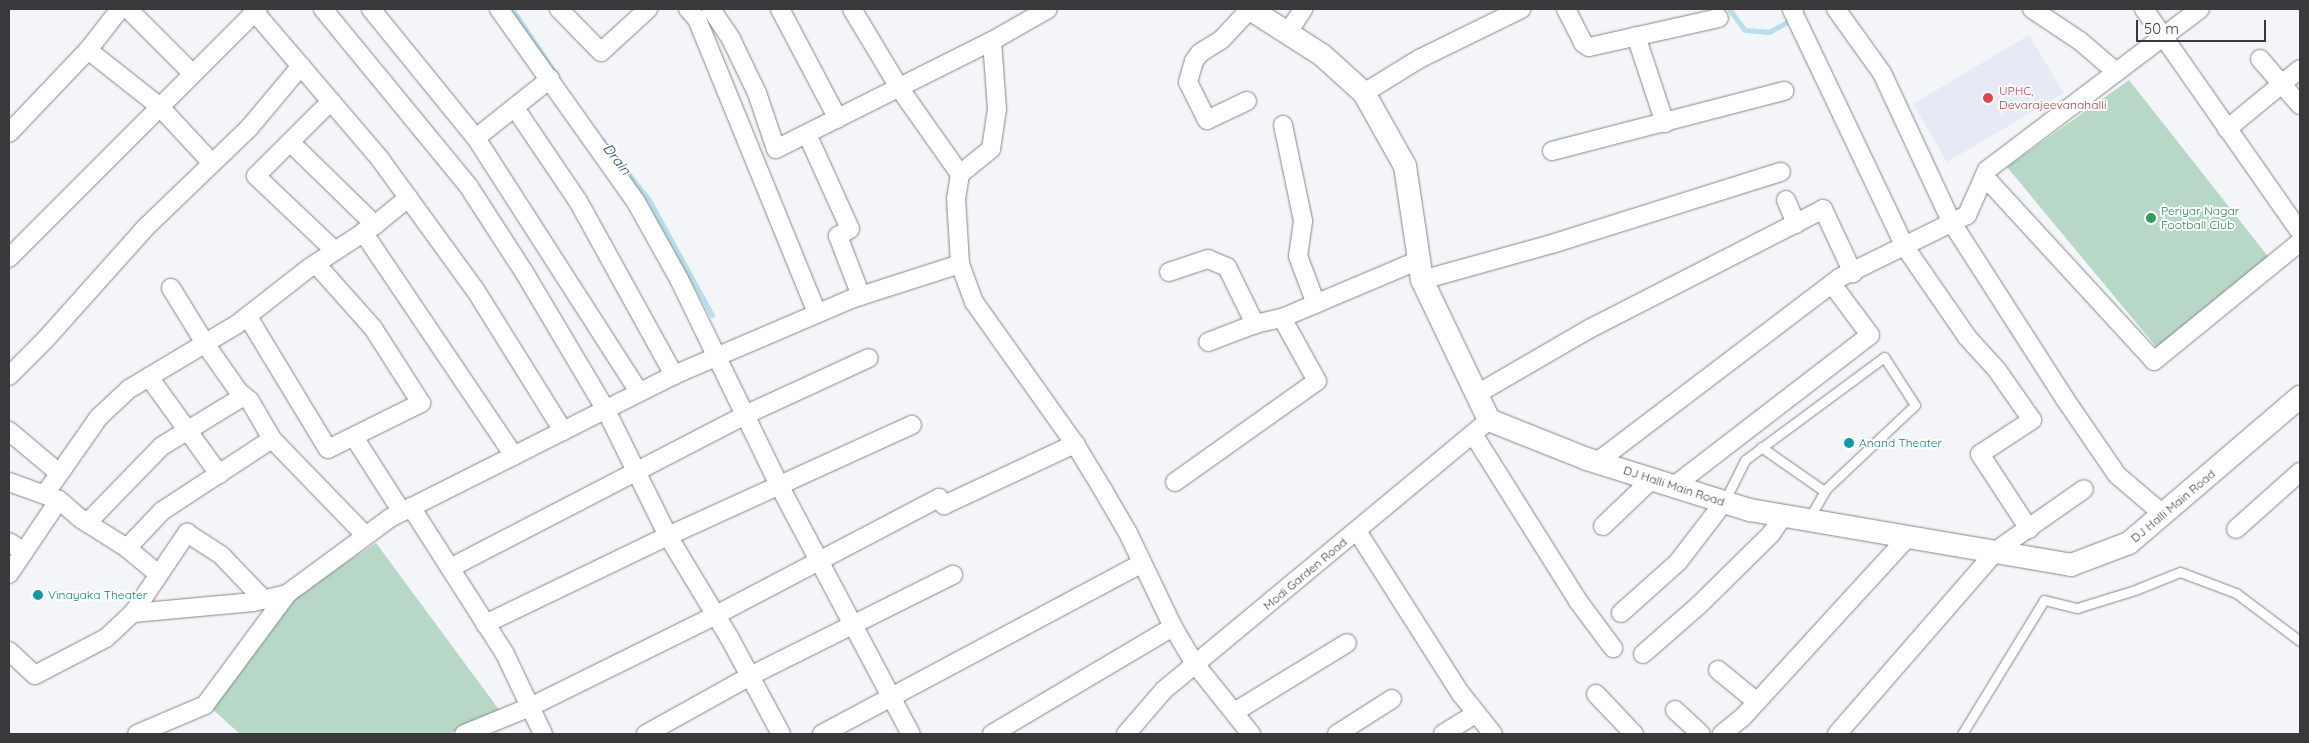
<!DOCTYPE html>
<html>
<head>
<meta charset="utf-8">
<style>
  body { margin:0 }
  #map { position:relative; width:2309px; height:743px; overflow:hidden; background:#f3f5f8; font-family:Quicksand,sans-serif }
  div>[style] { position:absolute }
  .built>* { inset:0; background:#e6eaf5 }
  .green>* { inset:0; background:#b7d7c7 }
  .stream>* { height:5px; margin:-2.5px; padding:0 2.5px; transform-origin:2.5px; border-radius:2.5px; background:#b6deeb }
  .roads { filter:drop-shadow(0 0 1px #85868a) drop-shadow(0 0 1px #85868a) }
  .service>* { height:9px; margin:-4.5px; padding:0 4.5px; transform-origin:4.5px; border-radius:4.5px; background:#fff }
  .minor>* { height:18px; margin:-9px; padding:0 9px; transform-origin:9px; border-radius:9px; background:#fff }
  .tertiary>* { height:22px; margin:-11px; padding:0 11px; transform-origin:11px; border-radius:11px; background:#fff }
  .dots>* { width:14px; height:14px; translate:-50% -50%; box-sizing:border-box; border:2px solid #fff; border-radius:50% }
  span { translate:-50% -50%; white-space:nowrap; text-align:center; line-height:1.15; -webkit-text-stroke:4px #fff; paint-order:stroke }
  .health-label { font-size:12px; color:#be3a42 }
  .left { translate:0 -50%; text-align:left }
  .leisure-label { font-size:12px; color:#27864d }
  .culture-label { font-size:12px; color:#0d838f }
  .street-label { font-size:12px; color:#39393b }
  .water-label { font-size:14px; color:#1b505f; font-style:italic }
  .frame { position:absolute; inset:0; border:10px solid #39393b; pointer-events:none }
  .scale { position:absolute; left:2136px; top:20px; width:130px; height:22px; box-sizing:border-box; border:2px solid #39393b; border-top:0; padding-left:6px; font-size:15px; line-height:18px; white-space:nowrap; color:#39393b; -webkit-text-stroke:4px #fff; paint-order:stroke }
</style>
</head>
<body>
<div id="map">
  <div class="built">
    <div style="clip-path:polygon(2029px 35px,2064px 93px,1947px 162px,1913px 104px)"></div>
  </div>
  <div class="green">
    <div style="clip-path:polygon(2129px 80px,2270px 259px,2158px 349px,2007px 167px)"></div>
    <div style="clip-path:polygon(376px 543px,500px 711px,448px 734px,240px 734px,209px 706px,284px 603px)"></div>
  </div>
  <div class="stream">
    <div style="left:512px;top:9px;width:81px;rotate:56.1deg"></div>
    <div style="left:1729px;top:9px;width:26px;rotate:53deg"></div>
    <div style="left:1745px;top:30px;width:24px;rotate:5deg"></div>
    <div style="left:1769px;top:32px;width:25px;rotate:-29deg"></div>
    <div style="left:602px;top:140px;width:76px;rotate:51.9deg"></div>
    <div style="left:649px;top:200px;width:131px;rotate:61.3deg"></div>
  </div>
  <div class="roads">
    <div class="service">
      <div style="left:1761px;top:447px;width:77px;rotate:34.9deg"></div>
      <div style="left:1724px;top:502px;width:47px;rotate:-63.4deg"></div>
      <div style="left:1745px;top:460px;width:173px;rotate:-36.5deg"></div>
      <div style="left:1884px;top:357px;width:57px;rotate:57.1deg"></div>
      <div style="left:1915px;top:405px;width:122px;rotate:136.7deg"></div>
      <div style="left:1826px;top:489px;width:34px;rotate:120deg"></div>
      <div style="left:1962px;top:734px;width:157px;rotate:-58.5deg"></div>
      <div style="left:2044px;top:600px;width:34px;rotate:14deg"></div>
      <div style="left:2077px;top:608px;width:61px;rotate:-17.2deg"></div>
      <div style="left:2135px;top:590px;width:48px;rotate:-21.8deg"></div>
      <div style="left:2180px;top:572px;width:60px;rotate:20.6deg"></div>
      <div style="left:2236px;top:593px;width:80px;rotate:36.9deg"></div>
    </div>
    <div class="minor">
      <div style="left:128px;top:9px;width:91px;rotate:45deg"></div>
      <div style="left:252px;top:9px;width:197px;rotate:49.5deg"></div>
      <div style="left:380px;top:159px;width:163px;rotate:54deg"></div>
      <div style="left:476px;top:291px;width:165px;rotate:58.1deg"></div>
      <div style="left:323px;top:9px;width:230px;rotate:50.6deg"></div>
      <div style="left:469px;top:187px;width:101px;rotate:57.1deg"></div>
      <div style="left:524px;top:272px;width:161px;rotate:59.3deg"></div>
      <div style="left:606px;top:410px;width:140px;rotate:63.8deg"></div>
      <div style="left:668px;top:536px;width:118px;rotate:58.9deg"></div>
      <div style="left:729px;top:637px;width:110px;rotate:61.8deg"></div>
      <div style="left:371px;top:9px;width:166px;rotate:50.9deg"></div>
      <div style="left:476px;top:138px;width:302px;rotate:57.3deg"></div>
      <div style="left:499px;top:9px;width:237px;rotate:54.6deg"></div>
      <div style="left:636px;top:202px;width:88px;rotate:60.8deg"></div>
      <div style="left:679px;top:279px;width:231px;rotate:64.1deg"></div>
      <div style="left:780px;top:487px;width:280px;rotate:62.1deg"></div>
      <div style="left:559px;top:9px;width:60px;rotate:45.7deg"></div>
      <div style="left:601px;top:52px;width:64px;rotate:-42.5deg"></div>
      <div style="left:688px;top:9px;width:13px;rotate:48deg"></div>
      <div style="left:697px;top:19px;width:318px;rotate:67.8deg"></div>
      <div style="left:711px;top:9px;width:36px;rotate:56deg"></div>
      <div style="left:731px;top:39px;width:60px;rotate:64.3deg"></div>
      <div style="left:757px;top:93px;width:59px;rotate:71.3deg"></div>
      <div style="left:776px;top:149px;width:241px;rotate:-26.6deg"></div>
      <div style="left:992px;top:41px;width:68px;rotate:85.8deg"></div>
      <div style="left:997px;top:109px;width:40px;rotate:98.5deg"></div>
      <div style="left:991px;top:149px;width:40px;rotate:141deg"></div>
      <div style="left:960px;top:174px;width:24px;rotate:99deg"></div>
      <div style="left:956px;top:198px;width:66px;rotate:86.5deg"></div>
      <div style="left:960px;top:264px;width:40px;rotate:69.8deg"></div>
      <div style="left:974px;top:302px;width:174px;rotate:54.6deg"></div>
      <div style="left:1075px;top:444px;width:54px;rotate:58.7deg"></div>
      <div style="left:1103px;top:490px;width:50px;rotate:59.8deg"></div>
      <div style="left:1128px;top:533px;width:104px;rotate:64.4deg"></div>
      <div style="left:1173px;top:627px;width:43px;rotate:59.3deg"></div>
      <div style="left:1195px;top:664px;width:90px;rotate:51.3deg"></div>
      <div style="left:780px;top:9px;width:124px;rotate:62.2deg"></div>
      <div style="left:852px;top:9px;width:93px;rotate:59deg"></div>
      <div style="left:900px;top:89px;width:104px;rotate:54.8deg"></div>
      <div style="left:1566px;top:9px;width:38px;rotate:63deg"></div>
      <div style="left:1583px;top:43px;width:7px;rotate:34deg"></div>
      <div style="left:1589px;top:47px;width:133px;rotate:-12.6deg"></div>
      <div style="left:1794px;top:9px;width:2px;rotate:153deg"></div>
      <div style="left:1792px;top:10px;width:263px;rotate:64.5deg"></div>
      <div style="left:1905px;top:247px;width:109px;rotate:55.4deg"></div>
      <div style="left:1967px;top:337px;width:45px;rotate:47.7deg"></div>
      <div style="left:1997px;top:370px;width:61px;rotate:55deg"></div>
      <div style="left:2032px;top:420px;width:62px;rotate:146.8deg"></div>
      <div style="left:1980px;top:454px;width:90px;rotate:56.8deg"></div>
      <div style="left:1836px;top:9px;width:79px;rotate:54.3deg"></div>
      <div style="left:1882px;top:73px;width:166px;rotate:65deg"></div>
      <div style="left:1952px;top:223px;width:209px;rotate:57.3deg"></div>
      <div style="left:2065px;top:399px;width:92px;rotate:55.6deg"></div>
      <div style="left:2117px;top:475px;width:60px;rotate:40.3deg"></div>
      <div style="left:2032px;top:9px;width:58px;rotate:33.7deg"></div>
      <div style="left:2080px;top:41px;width:48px;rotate:40.7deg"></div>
      <div style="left:2144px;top:9px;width:272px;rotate:55deg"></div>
      <div style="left:1287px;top:34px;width:30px;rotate:-57deg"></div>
      <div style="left:1636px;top:36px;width:92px;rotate:71.6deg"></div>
      <div style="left:992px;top:41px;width:64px;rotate:-29.7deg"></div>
      <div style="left:88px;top:50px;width:52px;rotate:-52deg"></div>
      <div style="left:2260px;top:59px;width:61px;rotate:49deg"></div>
      <div style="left:1364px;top:93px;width:65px;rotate:-31.7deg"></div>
      <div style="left:1419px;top:59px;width:114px;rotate:-26.1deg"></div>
      <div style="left:331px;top:101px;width:106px;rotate:135deg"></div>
      <div style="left:256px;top:176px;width:109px;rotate:43.5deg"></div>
      <div style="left:1247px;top:101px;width:44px;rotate:154.6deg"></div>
      <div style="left:1207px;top:120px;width:42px;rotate:-116.6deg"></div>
      <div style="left:1188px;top:82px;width:22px;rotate:-74deg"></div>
      <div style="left:1194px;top:61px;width:10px;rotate:-53deg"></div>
      <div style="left:1200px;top:53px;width:26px;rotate:-32deg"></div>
      <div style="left:1222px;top:39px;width:41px;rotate:-47deg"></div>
      <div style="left:515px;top:108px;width:112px;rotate:55.9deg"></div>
      <div style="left:578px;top:201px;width:199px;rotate:61.1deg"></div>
      <div style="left:1283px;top:125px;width:98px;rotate:78.2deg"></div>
      <div style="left:1303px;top:221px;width:35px;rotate:98deg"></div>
      <div style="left:1298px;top:256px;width:51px;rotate:69.4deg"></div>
      <div style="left:2227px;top:129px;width:94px;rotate:-39.4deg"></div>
      <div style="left:9px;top:133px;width:115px;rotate:-46.4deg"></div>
      <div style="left:88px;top:50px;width:90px;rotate:38.3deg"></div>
      <div style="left:159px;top:106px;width:78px;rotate:47.1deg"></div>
      <div style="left:807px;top:134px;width:104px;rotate:65.6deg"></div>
      <div style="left:850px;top:229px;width:14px;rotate:150deg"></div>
      <div style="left:838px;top:236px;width:64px;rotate:69deg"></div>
      <div style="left:476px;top:138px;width:95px;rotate:-38.6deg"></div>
      <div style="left:290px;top:142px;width:119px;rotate:44.3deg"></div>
      <div style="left:1552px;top:151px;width:240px;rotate:-14.5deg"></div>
      <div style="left:1984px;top:176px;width:251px;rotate:47.4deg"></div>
      <div style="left:2154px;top:361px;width:188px;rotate:-39.2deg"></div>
      <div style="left:1786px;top:200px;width:26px;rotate:67deg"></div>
      <div style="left:363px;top:232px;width:270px;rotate:56deg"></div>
      <div style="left:9px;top:258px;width:352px;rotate:-45deg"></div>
      <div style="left:1169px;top:272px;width:41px;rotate:-18.4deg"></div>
      <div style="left:1208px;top:259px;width:21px;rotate:23deg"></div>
      <div style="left:1227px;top:267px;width:64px;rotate:63.8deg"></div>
      <div style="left:1255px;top:324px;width:50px;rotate:159deg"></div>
      <div style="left:1422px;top:280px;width:135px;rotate:-15.5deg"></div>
      <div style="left:1552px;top:244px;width:240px;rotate:-17.5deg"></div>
      <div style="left:171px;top:288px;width:67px;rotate:58.4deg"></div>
      <div style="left:206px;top:345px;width:57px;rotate:54.9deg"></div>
      <div style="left:239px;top:392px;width:14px;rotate:39deg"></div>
      <div style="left:250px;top:401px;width:44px;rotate:59.9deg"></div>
      <div style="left:272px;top:439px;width:134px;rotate:45.9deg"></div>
      <div style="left:248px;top:317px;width:154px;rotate:58.8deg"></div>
      <div style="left:328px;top:449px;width:104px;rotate:-26.3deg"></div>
      <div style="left:421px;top:403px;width:89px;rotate:-122.6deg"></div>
      <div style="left:373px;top:328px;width:86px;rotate:-131.7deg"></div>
      <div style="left:1255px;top:324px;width:28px;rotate:-13deg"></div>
      <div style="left:1282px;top:318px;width:147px;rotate:-22.9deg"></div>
      <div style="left:9px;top:376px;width:51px;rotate:-45deg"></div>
      <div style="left:45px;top:340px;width:150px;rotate:-48.2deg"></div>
      <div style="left:145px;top:228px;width:144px;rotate:-43.9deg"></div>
      <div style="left:249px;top:128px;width:81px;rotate:-50deg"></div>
      <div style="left:149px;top:377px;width:120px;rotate:54.2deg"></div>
      <div style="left:1477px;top:394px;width:129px;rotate:-30.1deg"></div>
      <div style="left:1589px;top:329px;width:263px;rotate:-27.1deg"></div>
      <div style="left:1823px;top:209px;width:71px;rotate:64.9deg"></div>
      <div style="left:9px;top:431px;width:65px;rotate:40deg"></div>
      <div style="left:1473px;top:434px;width:197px;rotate:57.8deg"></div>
      <div style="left:1578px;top:601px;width:59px;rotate:53.3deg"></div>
      <div style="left:354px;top:437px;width:89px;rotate:57.4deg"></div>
      <div style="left:1597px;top:462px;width:304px;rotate:-37.2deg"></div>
      <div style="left:1839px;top:278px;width:143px;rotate:-26.2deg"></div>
      <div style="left:1967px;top:215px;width:49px;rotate:-66deg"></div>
      <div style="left:1987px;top:170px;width:267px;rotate:-37.1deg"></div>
      <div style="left:9px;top:482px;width:53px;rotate:19.8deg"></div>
      <div style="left:59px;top:500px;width:29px;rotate:41deg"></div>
      <div style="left:81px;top:519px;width:54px;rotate:32.2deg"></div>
      <div style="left:127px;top:548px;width:51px;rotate:-46.6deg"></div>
      <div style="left:162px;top:511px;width:131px;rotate:-33.2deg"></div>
      <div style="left:1175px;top:482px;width:174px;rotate:-35.4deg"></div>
      <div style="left:1317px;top:381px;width:72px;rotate:-119.1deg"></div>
      <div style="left:1674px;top:486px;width:247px;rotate:-37.6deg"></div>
      <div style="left:1870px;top:335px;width:64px;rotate:-126.7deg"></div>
      <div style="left:45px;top:494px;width:94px;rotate:-55deg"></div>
      <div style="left:99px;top:417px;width:41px;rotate:-43deg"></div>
      <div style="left:129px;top:389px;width:125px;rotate:-30.9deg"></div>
      <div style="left:236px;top:325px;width:93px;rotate:-38deg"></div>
      <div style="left:309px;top:268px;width:79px;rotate:-33.1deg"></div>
      <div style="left:375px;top:225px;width:43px;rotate:-39.3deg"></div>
      <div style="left:411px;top:507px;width:174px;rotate:57.4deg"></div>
      <div style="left:505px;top:654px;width:89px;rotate:64.6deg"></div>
      <div style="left:87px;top:523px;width:107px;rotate:-45.8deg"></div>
      <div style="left:162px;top:446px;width:96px;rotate:-31.4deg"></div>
      <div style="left:1603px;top:526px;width:68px;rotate:-43.8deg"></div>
      <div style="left:2236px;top:529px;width:86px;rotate:-41.7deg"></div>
      <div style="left:1357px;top:531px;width:193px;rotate:57.5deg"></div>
      <div style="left:1461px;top:694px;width:51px;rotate:51.3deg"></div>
      <div style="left:9px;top:542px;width:18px;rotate:34deg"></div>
      <div style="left:127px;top:548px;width:40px;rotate:40deg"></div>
      <div style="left:450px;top:568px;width:332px;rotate:-27.4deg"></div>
      <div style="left:745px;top:415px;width:136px;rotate:-24.7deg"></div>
      <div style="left:9px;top:574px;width:89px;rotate:-56deg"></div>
      <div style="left:133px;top:613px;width:97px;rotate:-56deg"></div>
      <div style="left:187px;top:533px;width:40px;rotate:32.9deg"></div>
      <div style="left:221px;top:555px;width:62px;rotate:46.3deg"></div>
      <div style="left:1621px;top:613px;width:76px;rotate:-41.8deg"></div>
      <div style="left:1678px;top:562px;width:76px;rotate:-52.5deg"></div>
      <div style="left:485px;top:624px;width:203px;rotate:-25.7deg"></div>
      <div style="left:668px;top:536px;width:268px;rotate:-24.5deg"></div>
      <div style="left:9px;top:651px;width:35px;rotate:43deg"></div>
      <div style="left:35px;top:675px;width:80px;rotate:-27.5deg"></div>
      <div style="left:106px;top:638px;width:37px;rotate:-43deg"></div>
      <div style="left:133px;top:613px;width:121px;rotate:-5.2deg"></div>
      <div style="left:253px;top:602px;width:35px;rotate:-13deg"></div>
      <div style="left:287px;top:594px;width:128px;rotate:-36.4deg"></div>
      <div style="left:390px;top:518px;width:318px;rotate:-26.7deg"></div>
      <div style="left:674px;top:375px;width:196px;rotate:-23.2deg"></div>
      <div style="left:854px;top:298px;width:111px;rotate:-17.8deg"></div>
      <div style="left:1643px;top:654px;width:74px;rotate:-41.2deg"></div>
      <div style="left:1699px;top:605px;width:101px;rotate:-44.6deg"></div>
      <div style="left:1771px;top:534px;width:22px;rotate:-56deg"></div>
      <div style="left:1718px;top:670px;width:50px;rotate:39.4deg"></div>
      <div style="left:1596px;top:694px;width:55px;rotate:46.5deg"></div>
      <div style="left:1675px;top:710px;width:35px;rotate:43deg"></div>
      <div style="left:1236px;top:711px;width:130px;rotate:-31.5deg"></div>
      <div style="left:137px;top:734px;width:74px;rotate:-23.1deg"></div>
      <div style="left:205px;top:705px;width:138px;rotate:-53.5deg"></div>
      <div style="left:464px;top:734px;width:71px;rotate:-22.2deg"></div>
      <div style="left:530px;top:707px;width:208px;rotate:-26.3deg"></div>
      <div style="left:716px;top:615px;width:252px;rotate:-27.7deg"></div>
      <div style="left:939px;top:498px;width:9px;rotate:54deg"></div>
      <div style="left:944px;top:505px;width:145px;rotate:-25deg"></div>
      <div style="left:646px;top:734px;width:119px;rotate:-29.1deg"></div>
      <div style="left:750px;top:676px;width:227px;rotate:-26.5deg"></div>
      <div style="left:822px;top:734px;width:361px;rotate:-28.1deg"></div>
      <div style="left:992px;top:734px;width:210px;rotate:-30.6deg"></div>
      <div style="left:1126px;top:734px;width:58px;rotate:-49.2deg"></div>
      <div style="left:1164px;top:690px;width:423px;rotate:-39.7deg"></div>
      <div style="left:1337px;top:734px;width:65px;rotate:-32.5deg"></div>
      <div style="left:1443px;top:734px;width:39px;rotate:-32deg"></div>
      <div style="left:1722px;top:734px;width:27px;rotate:-39deg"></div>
      <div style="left:1743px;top:717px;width:244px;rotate:-47.5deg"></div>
      <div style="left:1837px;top:734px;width:244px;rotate:-49deg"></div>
      <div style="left:1997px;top:550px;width:106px;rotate:-35deg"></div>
    </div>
    <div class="tertiary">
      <div style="left:1250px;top:9px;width:85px;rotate:32.6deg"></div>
      <div style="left:1322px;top:55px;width:57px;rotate:42.1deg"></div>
      <div style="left:1364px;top:93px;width:84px;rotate:60.7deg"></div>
      <div style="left:1405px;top:166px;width:115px;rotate:81.5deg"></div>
      <div style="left:1422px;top:280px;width:155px;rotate:64.4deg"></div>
      <div style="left:1489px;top:420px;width:105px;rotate:21.7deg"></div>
      <div style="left:1587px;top:459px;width:171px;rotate:17.4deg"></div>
      <div style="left:1750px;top:510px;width:326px;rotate:9.7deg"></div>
      <div style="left:2071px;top:565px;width:62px;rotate:-20.8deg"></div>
      <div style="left:2129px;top:543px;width:225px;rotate:-40.5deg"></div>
    </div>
  </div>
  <div class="dots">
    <div style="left:1988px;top:98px;background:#e0444e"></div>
    <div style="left:2151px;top:218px;background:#2e9e5b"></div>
    <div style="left:1849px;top:443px;background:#0f9aa8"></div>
    <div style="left:38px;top:595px;background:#0f9aa8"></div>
  </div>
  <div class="health-label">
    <span class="left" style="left:1999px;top:98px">UPHC,<br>Devarajeevanahalli</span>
  </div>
  <div class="leisure-label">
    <span class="left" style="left:2161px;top:218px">Periyar Nagar<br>Football Club</span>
  </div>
  <div class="culture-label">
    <span class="left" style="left:1859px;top:443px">Anand Theater</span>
    <span class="left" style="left:48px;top:595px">Vinayaka Theater</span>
  </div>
  <div class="street-label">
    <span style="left:1674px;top:486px;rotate:18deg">DJ Halli Main Road</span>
    <span style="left:2173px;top:506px;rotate:-40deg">DJ Halli Main Road</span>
    <span style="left:1305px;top:574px;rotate:-40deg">Modi Garden Road</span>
  </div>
  <div class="water-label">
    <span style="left:617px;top:159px;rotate:52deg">Drain</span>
  </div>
  <div class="frame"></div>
  <div class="scale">50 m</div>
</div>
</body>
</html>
